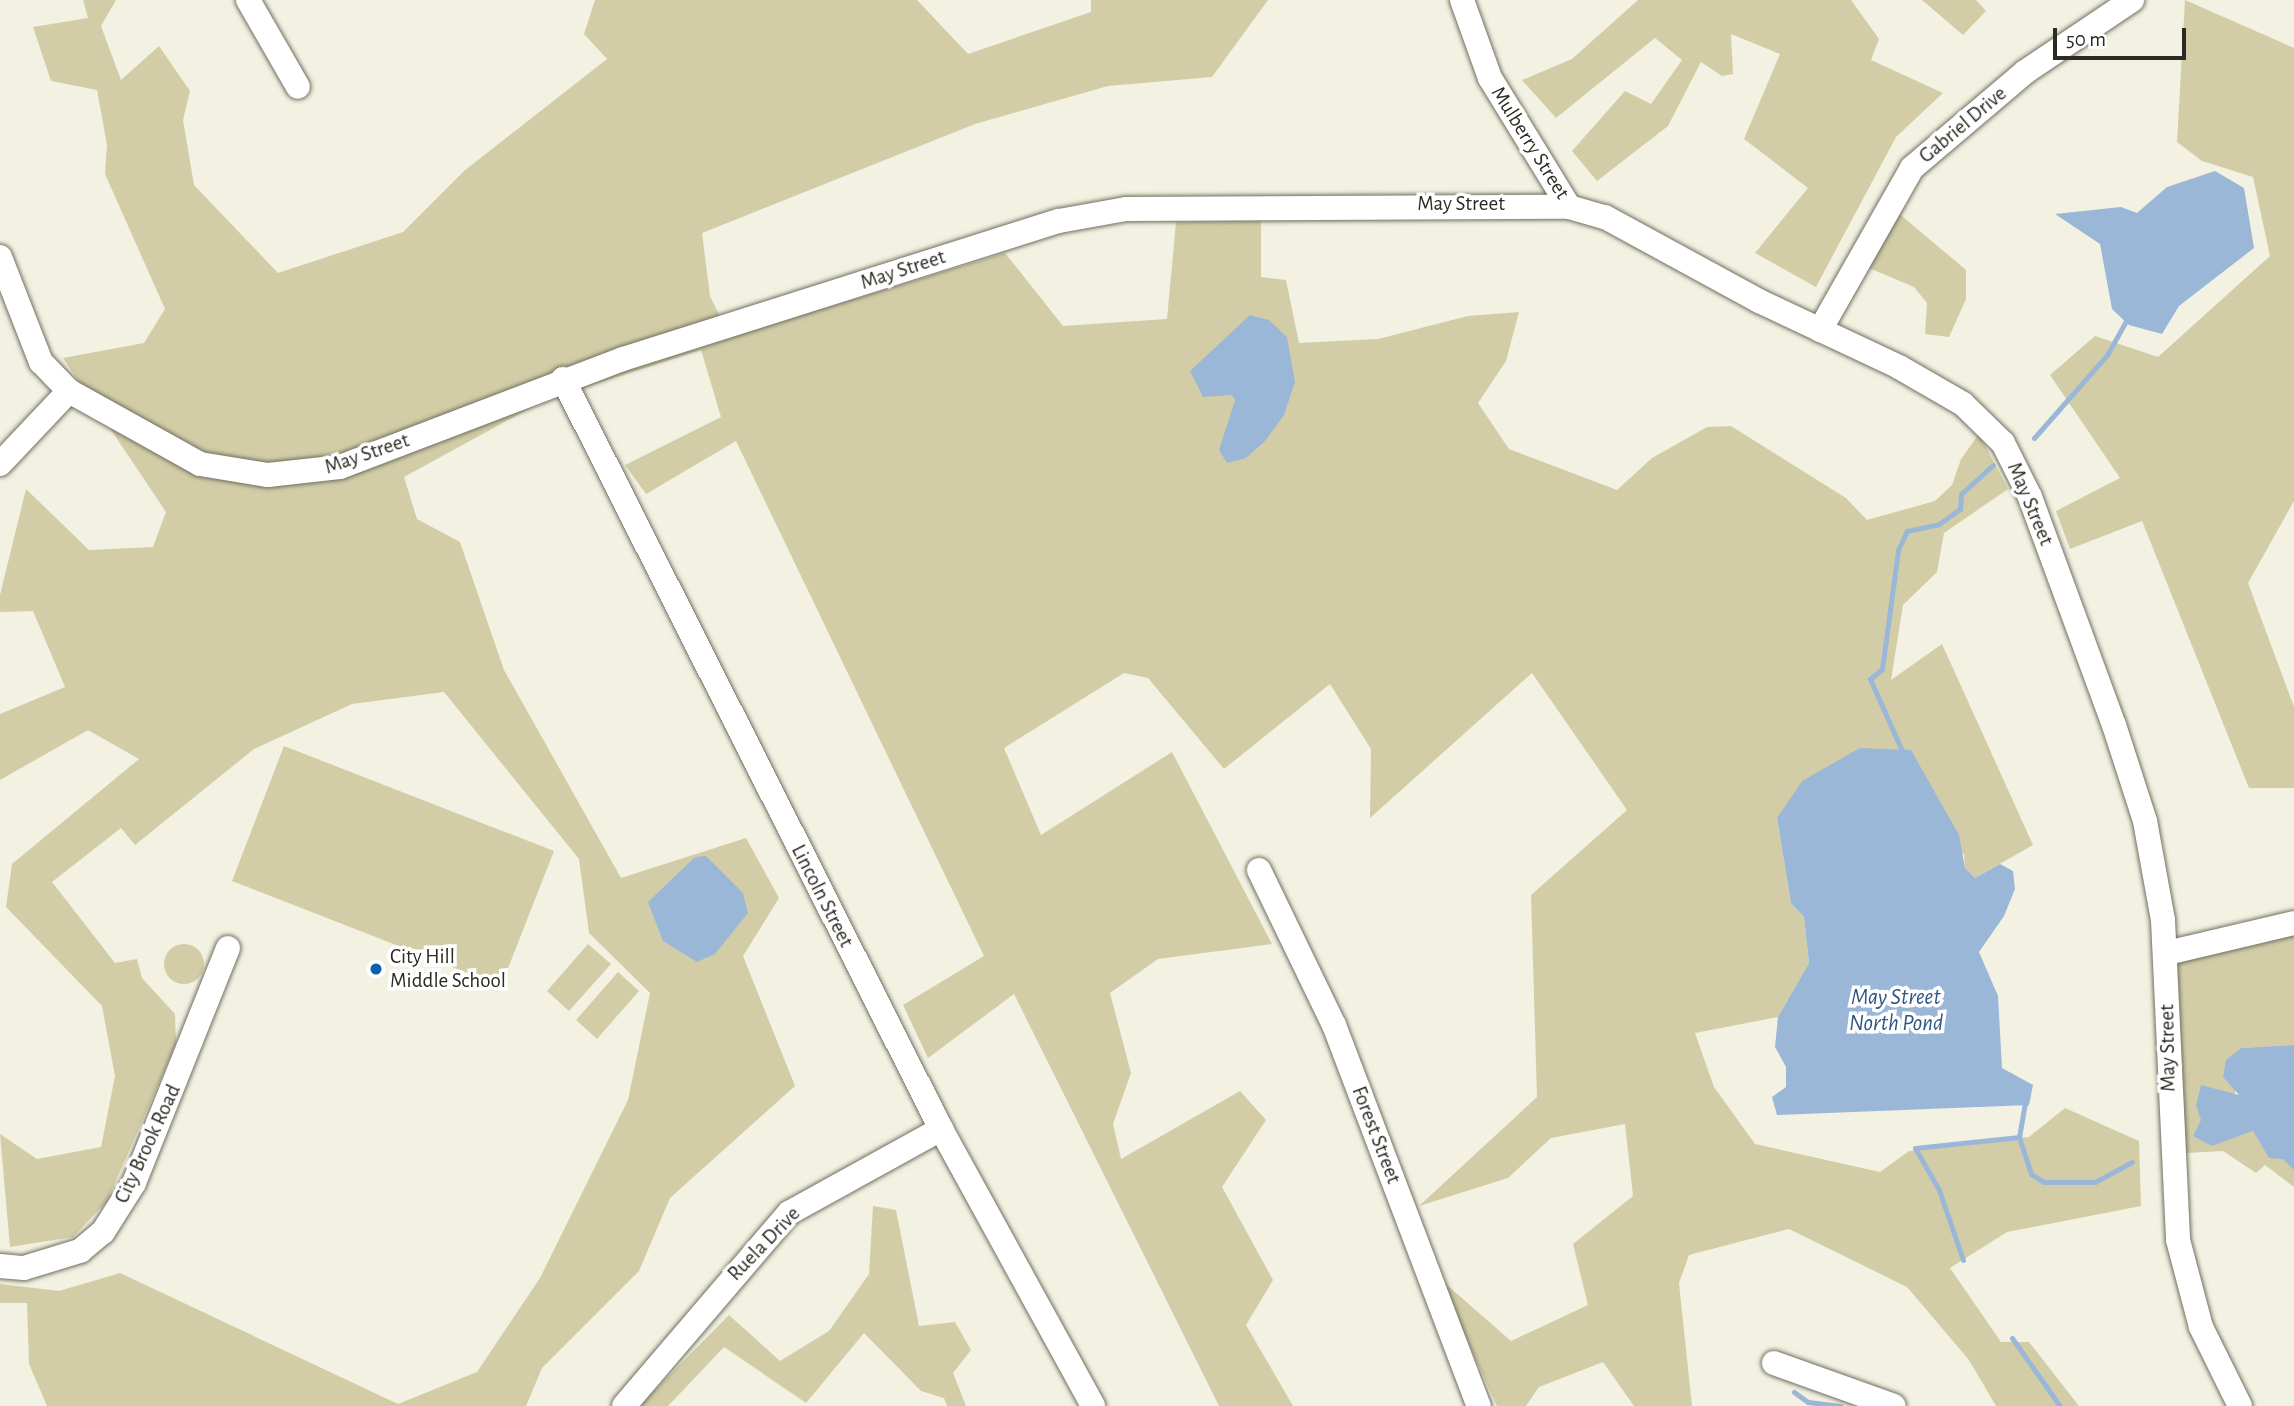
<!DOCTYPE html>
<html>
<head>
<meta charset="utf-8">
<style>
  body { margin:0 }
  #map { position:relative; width:2294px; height:1406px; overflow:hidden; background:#f3f1e1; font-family:"Alegreya Sans",sans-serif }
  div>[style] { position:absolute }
  .green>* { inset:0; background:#d3cda7 }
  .round { border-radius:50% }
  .water>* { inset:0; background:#9bb7d8 }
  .stream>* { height:5px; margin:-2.5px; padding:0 2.5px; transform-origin:2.5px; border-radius:2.5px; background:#9bb7d8 }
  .roads { filter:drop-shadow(0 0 2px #716f62) drop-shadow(0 0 2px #716f62) }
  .minor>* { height:24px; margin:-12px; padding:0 12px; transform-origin:12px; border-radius:12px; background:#fff }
  .dots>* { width:19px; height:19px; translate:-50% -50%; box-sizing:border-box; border:4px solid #fff; border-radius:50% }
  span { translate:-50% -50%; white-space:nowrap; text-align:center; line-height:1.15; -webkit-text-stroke:7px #fff; paint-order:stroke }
  .street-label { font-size:21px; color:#2b2a24 }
  .poi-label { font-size:21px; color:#2b2a24 }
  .left { translate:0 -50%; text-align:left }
  .water-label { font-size:23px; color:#2e5683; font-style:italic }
  .scale { position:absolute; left:2053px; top:28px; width:133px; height:32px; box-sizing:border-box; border:4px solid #2b2a24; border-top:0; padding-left:9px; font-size:21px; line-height:24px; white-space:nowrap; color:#2b2a24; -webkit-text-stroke:5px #fff; paint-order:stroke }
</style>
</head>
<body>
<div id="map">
  <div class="green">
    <div style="clip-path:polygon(83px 0,116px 0,101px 26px,121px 80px,159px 46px,190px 91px,183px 120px,194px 185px,278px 273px,403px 232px,464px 171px,607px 59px,584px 34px,595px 0,917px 0,968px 54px,1091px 12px,1091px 0,1268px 0,1212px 77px,1108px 86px,975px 124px,702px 233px,710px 296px,730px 337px,1005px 253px,1063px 326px,1167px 319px,1176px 222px,1261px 221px,1261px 277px,1286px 280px,1299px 343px,1378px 339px,1468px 316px,1519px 312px,1506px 361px,1478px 403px,1509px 449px,1617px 490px,1652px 458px,1707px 427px,1731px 426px,1846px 498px,1867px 520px,1935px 501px,1952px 485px,1961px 459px,1979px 434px,2008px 489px,1944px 533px,1937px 572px,1903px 605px,1891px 680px,1942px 644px,2033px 845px,1975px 878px,1965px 868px,1964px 854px,1777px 818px,1791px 903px,1804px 917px,1809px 963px,1778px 1017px,1695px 1033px,1714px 1087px,1755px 1144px,1880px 1172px,1909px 1151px,2029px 1137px,2065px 1108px,2139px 1141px,2141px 1206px,2007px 1232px,1950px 1268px,2001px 1342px,2029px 1342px,2079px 1406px,1996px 1406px,1969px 1360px,1907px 1287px,1789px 1229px,1689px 1255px,1679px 1283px,1692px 1406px,1634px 1406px,1603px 1362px,1539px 1387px,1526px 1406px,1497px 1406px,1439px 1278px,1511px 1341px,1588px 1305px,1573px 1244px,1633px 1196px,1625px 1124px,1551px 1138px,1508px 1178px,1419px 1206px,1537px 1097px,1531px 895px,1627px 810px,1532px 673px,1370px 818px,1371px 749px,1330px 684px,1224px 769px,1148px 678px,1124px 673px,1004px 748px,1041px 835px,1172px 752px,1272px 944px,1158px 959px,1110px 993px,1131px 1073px,1113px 1124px,1121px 1159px,1240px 1091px,1266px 1120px,1222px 1187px,1273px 1280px,1246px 1325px,1293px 1406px,1219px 1406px,1014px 994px,928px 1058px,903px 1005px,984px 956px,736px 441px,646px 494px,625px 465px,721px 417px,701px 350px,545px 400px,404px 477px,417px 519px,460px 542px,504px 670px,621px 878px,746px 838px,779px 898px,743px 956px,795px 1086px,670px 1198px,639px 1271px,542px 1368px,526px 1406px,47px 1406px,29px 1364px,27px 1303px,0 1303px,0 1284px,59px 1291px,120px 1273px,398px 1404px,477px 1372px,540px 1278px,628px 1100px,650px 993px,589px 933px,579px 859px,444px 692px,352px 704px,254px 749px,135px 845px,121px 828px,52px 882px,115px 963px,137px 959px,142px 978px,175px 1014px,176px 1044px,107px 1201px,73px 1237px,10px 1247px,0 1134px,37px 1159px,101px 1147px,115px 1076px,102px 1006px,6px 907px,12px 864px,139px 759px,88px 730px,0 780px,0 714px,65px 687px,33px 611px,0 612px,0 595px,26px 489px,89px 550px,153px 547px,166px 512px,63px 358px,144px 343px,165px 309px,105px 174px,107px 145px,97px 90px,51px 81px,33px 27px,88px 18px)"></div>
    <div style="clip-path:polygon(1638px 0,1851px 0,1879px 39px,1871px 60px,1943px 93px,1896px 137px,1816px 287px,1755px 253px,1808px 188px,1744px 139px,1780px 54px,1731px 34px,1733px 74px,1722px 76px,1701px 62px,1668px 126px,1597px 181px,1572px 151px,1625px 91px,1651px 104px,1682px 60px,1655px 38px,1556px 118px,1522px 80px,1572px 59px)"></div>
    <div style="clip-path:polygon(1922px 0,1976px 0,1986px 11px,1963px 35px)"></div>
    <div style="clip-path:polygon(2185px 0,2294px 48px,2294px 501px,2248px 583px,2294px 707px,2294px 788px,2249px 788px,2142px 521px,2070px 549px,2056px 511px,2120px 478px,2050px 375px,2095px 336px,2158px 357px,2270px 256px,2253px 177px,2202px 161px,2177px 142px)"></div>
    <div style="clip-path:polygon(1896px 211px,1966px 270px,1966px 299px,1949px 337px,1925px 334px,1927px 303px,1914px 287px,1869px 268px)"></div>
    <div style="clip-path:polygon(284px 746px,554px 851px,501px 986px,232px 881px)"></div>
    <div style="clip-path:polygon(2294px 931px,2294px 1045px,2241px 1048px,2243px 1066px,2230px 1109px,2294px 1140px,2294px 1187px,2265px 1165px,2256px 1173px,2223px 1151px,2186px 1153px,2176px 965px,2205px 938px)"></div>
    <div class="round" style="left:164px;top:944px;width:40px;height:40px"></div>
    <div style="clip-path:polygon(588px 944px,611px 964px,569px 1011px,547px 991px)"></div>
    <div style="clip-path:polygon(618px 972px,639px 991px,597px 1039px,576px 1020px)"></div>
    <div style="clip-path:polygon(873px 1206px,896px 1210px,919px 1326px,955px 1322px,971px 1350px,953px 1373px,966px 1406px,947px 1406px,944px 1398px,921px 1391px,864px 1333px,806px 1403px,724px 1347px,668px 1406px,639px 1406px,729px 1315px,780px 1361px,829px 1331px,869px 1274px)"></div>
  </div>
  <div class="water">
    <div style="clip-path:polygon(2215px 171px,2244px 188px,2254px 248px,2179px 306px,2162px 334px,2129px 325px,2112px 309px,2100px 244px,2055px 214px,2121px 207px,2137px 213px,2167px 187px)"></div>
    <div style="clip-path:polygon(1250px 315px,1269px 320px,1287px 337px,1295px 382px,1284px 415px,1265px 441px,1246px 458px,1227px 463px,1219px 450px,1235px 400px,1232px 395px,1203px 397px,1190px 371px)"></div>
    <div style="clip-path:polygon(1860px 748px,1911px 750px,1959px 835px,1965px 868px,1975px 878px,2000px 864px,2013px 871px,2015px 889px,2004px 916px,1979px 952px,1998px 996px,2002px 1068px,2033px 1085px,2029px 1105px,1777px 1115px,1772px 1097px,1786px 1087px,1786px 1067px,1775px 1047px,1778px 1017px,1809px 963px,1804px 917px,1791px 903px,1777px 818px,1802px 781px)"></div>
    <div style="clip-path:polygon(706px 856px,743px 893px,748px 913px,715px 954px,697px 962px,663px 941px,648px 902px,695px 857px)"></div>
    <div style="clip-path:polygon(2294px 1045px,2294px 1170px,2283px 1159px,2269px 1158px,2253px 1131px,2212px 1146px,2193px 1136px,2201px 1120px,2196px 1105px,2201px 1085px,2239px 1095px,2223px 1077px,2226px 1060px,2241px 1048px)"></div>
  </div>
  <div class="stream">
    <div style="left:2034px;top:438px;width:111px;rotate:-48.7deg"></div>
    <div style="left:2107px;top:355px;width:41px;rotate:-60.9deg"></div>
    <div style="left:1903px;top:753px;width:81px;rotate:-114deg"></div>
    <div style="left:1870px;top:679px;width:16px;rotate:-40deg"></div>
    <div style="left:1882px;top:669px;width:120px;rotate:-82.3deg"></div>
    <div style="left:1898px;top:550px;width:21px;rotate:-65deg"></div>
    <div style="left:1907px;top:531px;width:33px;rotate:-12deg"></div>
    <div style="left:1939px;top:524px;width:26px;rotate:-36deg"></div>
    <div style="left:1960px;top:509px;width:15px;rotate:-86deg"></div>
    <div style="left:1961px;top:494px;width:43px;rotate:-42.2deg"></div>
    <div style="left:2019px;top:1137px;width:39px;rotate:72deg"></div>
    <div style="left:2031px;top:1174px;width:15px;rotate:32deg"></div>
    <div style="left:2044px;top:1182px;width:51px"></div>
    <div style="left:2095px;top:1182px;width:42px;rotate:-28.4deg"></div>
    <div style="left:1963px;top:1260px;width:74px;rotate:-108.9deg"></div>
    <div style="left:1939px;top:1190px;width:48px;rotate:-119.7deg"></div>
    <div style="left:1915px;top:1148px;width:105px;rotate:-6deg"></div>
    <div style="left:2019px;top:1137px;width:34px;rotate:-80deg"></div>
    <div style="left:2025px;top:1104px;width:6px;rotate:-149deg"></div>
    <div style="left:2012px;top:1338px;width:83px;rotate:54.8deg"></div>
    <div style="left:1794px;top:1392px;width:17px;rotate:36deg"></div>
    <div style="left:1808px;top:1402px;width:33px;rotate:7deg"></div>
  </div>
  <div class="roads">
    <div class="minor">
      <div style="left:248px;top:0;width:100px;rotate:60.1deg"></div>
      <div style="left:1462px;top:0;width:83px;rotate:70.3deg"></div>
      <div style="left:1490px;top:78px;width:151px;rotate:58.5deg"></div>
      <div style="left:0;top:257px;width:113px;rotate:68.7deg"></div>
      <div style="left:41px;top:362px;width:40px;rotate:46deg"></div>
      <div style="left:69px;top:391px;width:150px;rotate:29.1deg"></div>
      <div style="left:200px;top:464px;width:69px;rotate:9.2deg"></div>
      <div style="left:268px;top:475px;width:72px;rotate:-6.3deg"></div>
      <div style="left:340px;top:467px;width:303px;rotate:-20.9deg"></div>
      <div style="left:623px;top:359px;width:457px;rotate:-17.6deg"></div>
      <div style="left:1059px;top:221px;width:68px;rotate:-10.2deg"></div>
      <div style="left:1126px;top:209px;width:443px;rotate:-0.3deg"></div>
      <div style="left:1569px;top:207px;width:37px;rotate:16deg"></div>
      <div style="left:1605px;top:217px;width:175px;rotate:28.6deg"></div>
      <div style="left:1759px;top:301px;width:155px;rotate:25.2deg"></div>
      <div style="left:1899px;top:367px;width:74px;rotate:30deg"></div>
      <div style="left:1963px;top:404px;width:56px;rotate:44.3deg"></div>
      <div style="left:2003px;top:443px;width:60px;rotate:63.4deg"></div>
      <div style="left:2030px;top:497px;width:243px;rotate:69.8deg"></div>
      <div style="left:2114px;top:725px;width:101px;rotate:72.1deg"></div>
      <div style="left:2145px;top:821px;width:101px;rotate:79.7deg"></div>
      <div style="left:2163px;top:920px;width:320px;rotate:87.3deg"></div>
      <div style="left:2178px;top:1240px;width:90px;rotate:75.2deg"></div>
      <div style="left:2201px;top:1327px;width:88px;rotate:63.7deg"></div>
      <div style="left:1820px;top:330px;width:186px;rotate:-60.4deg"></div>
      <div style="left:1912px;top:168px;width:148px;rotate:-40.3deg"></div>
      <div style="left:2025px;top:72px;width:129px;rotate:-33.9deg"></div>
      <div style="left:563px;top:379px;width:840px;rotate:63.25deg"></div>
      <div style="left:941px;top:1129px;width:316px;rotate:61.2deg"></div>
      <div style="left:0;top:464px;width:100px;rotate:-46.6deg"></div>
      <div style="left:1259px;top:870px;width:172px;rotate:64.2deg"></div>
      <div style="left:1334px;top:1025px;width:408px;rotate:69.2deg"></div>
      <div style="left:2167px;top:953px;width:130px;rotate:-13.3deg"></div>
      <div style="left:0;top:1266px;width:24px;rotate:5deg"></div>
      <div style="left:24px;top:1268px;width:59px;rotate:-16.9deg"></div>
      <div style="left:80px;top:1251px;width:30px;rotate:-40deg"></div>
      <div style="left:103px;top:1232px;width:58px;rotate:-57.7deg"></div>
      <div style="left:134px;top:1183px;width:253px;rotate:-68.2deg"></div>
      <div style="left:1774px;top:1363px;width:127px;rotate:19.7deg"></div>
      <div style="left:624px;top:1406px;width:254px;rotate:-49.5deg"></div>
      <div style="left:789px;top:1213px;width:174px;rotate:-28.9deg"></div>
    </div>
  </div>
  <div class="dots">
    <div style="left:376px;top:969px;background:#0a60ae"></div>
  </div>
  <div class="street-label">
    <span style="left:1963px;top:125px;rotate:-40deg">Gabriel Drive</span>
    <span style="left:1530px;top:143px;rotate:58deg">Mulberry Street</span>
    <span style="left:1461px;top:204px">May Street</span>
    <span style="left:903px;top:270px;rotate:-18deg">May Street</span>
    <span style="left:367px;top:454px;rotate:-19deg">May Street</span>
    <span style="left:2030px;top:504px;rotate:67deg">May Street</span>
    <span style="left:822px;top:896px;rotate:63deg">Lincoln Street</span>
    <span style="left:2168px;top:1048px;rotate:-91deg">May Street</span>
    <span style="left:1376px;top:1135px;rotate:69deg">Forest Street</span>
    <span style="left:148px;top:1144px;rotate:-65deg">City Brook Road</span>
    <span style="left:764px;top:1244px;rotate:-46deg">Ruela Drive</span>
  </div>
  <div class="poi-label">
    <span class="left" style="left:390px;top:969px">City Hill<br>Middle School</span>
  </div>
  <div class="water-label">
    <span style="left:1896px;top:1011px">May Street<br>North Pond</span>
  </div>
  <div class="scale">50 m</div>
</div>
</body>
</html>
